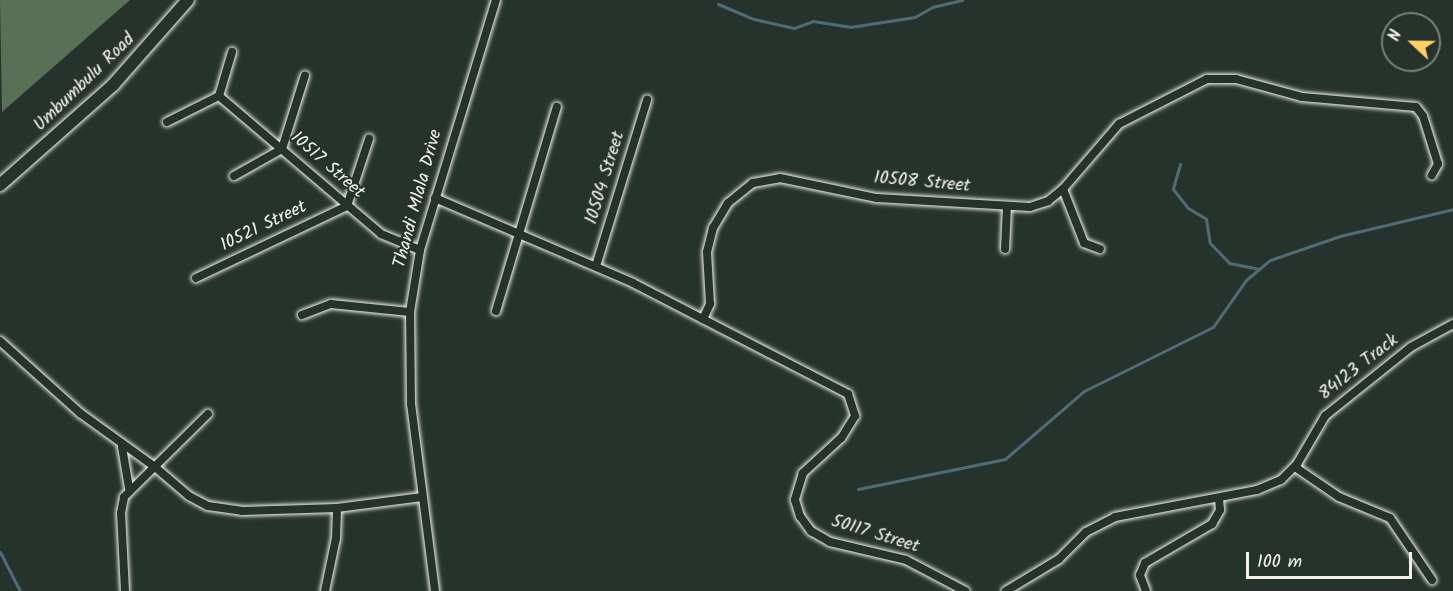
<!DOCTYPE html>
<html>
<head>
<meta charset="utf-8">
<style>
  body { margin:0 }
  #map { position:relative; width:1453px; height:591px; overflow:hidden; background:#26332d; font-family:Kalam,sans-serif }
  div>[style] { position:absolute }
  .green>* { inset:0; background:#587055 }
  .stream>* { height:3px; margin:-1.5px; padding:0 1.5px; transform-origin:1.5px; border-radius:1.5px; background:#516b76 }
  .roads { filter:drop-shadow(0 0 2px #f4f1e8) drop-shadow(0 0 2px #f4f1e8) }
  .street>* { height:8px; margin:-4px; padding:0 4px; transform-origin:4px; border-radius:4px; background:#26332d }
  .secondary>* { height:12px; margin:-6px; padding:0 6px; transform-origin:6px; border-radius:6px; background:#26332d }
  span { translate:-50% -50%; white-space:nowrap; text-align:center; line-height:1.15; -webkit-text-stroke:4.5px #26332d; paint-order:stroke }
  .street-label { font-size:18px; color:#f4f1e8 }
  .north { position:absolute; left:1381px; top:12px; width:60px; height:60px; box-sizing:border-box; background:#26332d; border:2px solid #787f78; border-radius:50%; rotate:292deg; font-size:16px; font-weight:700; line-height:24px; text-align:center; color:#f4f1e8 }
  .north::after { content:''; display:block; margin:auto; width:21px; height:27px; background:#ffd166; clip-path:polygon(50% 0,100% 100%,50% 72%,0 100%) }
  .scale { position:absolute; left:1246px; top:552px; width:166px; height:27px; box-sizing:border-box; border:3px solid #f4f1e8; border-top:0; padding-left:8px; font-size:18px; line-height:21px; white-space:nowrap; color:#f4f1e8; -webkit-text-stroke:4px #26332d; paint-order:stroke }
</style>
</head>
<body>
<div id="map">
  <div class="green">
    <div style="clip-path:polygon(0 0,130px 0,2px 112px)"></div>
  </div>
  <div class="stream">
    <div style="left:718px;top:4px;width:39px;rotate:23deg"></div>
    <div style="left:754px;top:19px;width:41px;rotate:12.7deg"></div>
    <div style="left:794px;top:28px;width:20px;rotate:-20deg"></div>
    <div style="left:813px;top:21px;width:37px;rotate:9deg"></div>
    <div style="left:850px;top:27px;width:66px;rotate:-8.7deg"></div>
    <div style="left:915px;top:17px;width:20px;rotate:-30deg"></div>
    <div style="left:932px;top:7px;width:31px;rotate:-13deg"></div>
    <div style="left:1180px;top:164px;width:26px;rotate:106deg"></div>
    <div style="left:1173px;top:189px;width:24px;rotate:52deg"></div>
    <div style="left:1188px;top:208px;width:21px;rotate:31deg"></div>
    <div style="left:1206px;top:219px;width:24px;rotate:81deg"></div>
    <div style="left:1210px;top:243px;width:28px;rotate:46deg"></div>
    <div style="left:1229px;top:263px;width:31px;rotate:11deg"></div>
    <div style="left:858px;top:489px;width:150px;rotate:-11.5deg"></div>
    <div style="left:1005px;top:459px;width:104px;rotate:-40.7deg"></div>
    <div style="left:1084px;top:391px;width:144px;rotate:-26.4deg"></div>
    <div style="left:1213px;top:327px;width:57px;rotate:-54.9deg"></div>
    <div style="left:1246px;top:280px;width:31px;rotate:-40deg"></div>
    <div style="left:1270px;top:260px;width:74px;rotate:-18.9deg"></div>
    <div style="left:1340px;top:236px;width:116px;rotate:-13.4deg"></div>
    <div style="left:0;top:552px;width:44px;rotate:62.9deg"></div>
  </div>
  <div class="roads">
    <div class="street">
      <div style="left:219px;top:96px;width:213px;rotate:40.4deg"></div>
      <div style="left:381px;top:234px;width:42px;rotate:22.3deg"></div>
      <div style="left:219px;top:96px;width:46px;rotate:-73.5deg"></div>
      <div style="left:167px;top:122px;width:58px;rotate:-26.6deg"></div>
      <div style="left:234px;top:176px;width:55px;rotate:-29.4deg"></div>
      <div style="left:282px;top:149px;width:77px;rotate:-72.7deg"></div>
      <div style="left:1063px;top:189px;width:58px;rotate:68.7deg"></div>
      <div style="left:1084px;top:243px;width:17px;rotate:21deg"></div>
      <div style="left:435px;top:198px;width:215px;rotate:23.2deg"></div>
      <div style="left:633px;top:283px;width:242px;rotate:27.3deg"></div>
      <div style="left:848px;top:394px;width:23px;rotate:72deg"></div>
      <div style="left:855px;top:416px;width:26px;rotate:122deg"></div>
      <div style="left:841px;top:438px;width:52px;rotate:137.4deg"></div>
      <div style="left:803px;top:473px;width:28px;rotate:107deg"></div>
      <div style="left:795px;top:500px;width:17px;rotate:73deg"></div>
      <div style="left:800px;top:516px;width:19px;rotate:54deg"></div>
      <div style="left:811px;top:531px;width:22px;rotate:30deg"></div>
      <div style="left:830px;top:542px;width:78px;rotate:13.3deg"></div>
      <div style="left:906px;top:560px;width:67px;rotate:27.7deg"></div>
      <div style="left:1005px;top:249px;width:43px;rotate:-87.3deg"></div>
      <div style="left:596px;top:266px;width:174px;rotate:-72.9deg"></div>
      <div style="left:196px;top:278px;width:167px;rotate:-25.5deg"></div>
      <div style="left:347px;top:206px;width:71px;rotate:-71.8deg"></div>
      <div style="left:496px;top:311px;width:213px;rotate:-73.4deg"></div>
      <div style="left:302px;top:315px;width:31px;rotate:-21deg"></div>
      <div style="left:331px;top:304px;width:79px;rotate:5.8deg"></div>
      <div style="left:703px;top:319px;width:17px;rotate:-65deg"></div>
      <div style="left:710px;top:304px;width:52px;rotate:-93.3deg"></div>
      <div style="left:707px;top:252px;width:25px;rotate:-76deg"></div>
      <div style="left:713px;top:228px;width:29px;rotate:-59deg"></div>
      <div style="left:728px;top:203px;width:32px;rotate:-39deg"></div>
      <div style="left:753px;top:183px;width:27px;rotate:-10deg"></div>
      <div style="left:780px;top:178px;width:99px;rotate:11.7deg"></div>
      <div style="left:877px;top:198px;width:153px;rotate:3.4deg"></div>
      <div style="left:1030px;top:207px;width:19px;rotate:-18deg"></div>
      <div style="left:1048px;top:201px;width:19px;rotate:-39deg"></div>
      <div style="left:1063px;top:189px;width:86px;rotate:-49.3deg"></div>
      <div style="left:1119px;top:124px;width:99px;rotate:-27.1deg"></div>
      <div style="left:1207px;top:79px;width:29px"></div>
      <div style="left:1236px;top:79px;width:68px;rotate:15.3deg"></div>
      <div style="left:1302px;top:97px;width:114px;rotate:5deg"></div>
      <div style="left:1416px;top:107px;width:11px;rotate:52deg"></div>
      <div style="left:1423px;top:116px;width:50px;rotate:72.6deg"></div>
      <div style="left:1438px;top:164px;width:13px;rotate:119deg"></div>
      <div style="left:0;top:341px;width:108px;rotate:42deg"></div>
      <div style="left:80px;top:413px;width:92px;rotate:35.8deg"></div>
      <div style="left:155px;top:467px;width:45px;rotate:40.5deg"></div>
      <div style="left:189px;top:496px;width:21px;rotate:28deg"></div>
      <div style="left:208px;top:506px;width:34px;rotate:8deg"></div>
      <div style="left:242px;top:511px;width:95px;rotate:-1.8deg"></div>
      <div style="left:337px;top:508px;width:86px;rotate:-7.4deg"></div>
      <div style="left:122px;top:447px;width:42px;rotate:80.3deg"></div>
      <div style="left:1295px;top:467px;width:53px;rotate:34.3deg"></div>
      <div style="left:1339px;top:497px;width:55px;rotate:22.4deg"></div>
      <div style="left:1390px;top:518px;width:75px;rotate:55.9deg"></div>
      <div style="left:125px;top:591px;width:78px;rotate:-92.9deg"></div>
      <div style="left:121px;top:513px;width:16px;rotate:-79deg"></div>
      <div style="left:124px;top:497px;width:118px;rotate:-44.7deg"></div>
      <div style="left:325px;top:591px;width:54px;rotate:-78.3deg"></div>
      <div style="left:336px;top:538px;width:30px;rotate:-88deg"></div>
      <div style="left:435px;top:591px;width:189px;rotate:-97.3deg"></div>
      <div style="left:411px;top:404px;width:92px;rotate:-90.6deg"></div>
      <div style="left:410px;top:312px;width:63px;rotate:-80.8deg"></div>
      <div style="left:420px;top:250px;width:261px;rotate:-73.1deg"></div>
      <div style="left:1006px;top:591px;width:62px;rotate:-31.1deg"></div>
      <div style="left:1059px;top:559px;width:38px;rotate:-45deg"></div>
      <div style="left:1086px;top:532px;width:33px;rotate:-27deg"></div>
      <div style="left:1115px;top:517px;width:145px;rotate:-10.8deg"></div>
      <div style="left:1257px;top:490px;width:26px;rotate:-23deg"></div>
      <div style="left:1281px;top:480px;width:23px;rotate:-45deg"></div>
      <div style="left:1297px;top:464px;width:56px;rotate:-59.7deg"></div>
      <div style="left:1325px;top:416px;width:110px;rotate:-38.7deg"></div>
      <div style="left:1411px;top:347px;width:48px;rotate:-28.7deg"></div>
      <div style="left:1146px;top:591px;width:17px;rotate:-111deg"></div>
      <div style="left:1140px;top:575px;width:13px;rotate:-67deg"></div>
      <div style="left:1145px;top:563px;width:78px;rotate:-30.2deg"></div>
      <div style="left:1212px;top:524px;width:16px;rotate:-60deg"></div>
      <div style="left:1220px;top:510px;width:12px;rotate:-95deg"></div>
    </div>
    <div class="secondary">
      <div style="left:0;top:185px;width:151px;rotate:-41.5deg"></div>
      <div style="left:113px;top:85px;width:113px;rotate:-48.6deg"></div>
    </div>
  </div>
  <div class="street-label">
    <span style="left:85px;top:83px;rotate:-44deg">Umbumbulu Road</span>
    <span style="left:327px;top:166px;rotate:41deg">10517 Street</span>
    <span style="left:606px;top:178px;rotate:-73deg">10504 Street</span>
    <span style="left:922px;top:183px;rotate:5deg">10508 Street</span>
    <span style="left:419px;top:199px;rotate:-75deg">Thandi Mlala Drive</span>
    <span style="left:264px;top:227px;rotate:-26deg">10521 Street</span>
    <span style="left:1359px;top:368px;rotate:-38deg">84123 Track</span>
    <span style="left:875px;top:535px;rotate:17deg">50117 Street</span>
  </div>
  <div class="north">N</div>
  <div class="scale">100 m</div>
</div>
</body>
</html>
